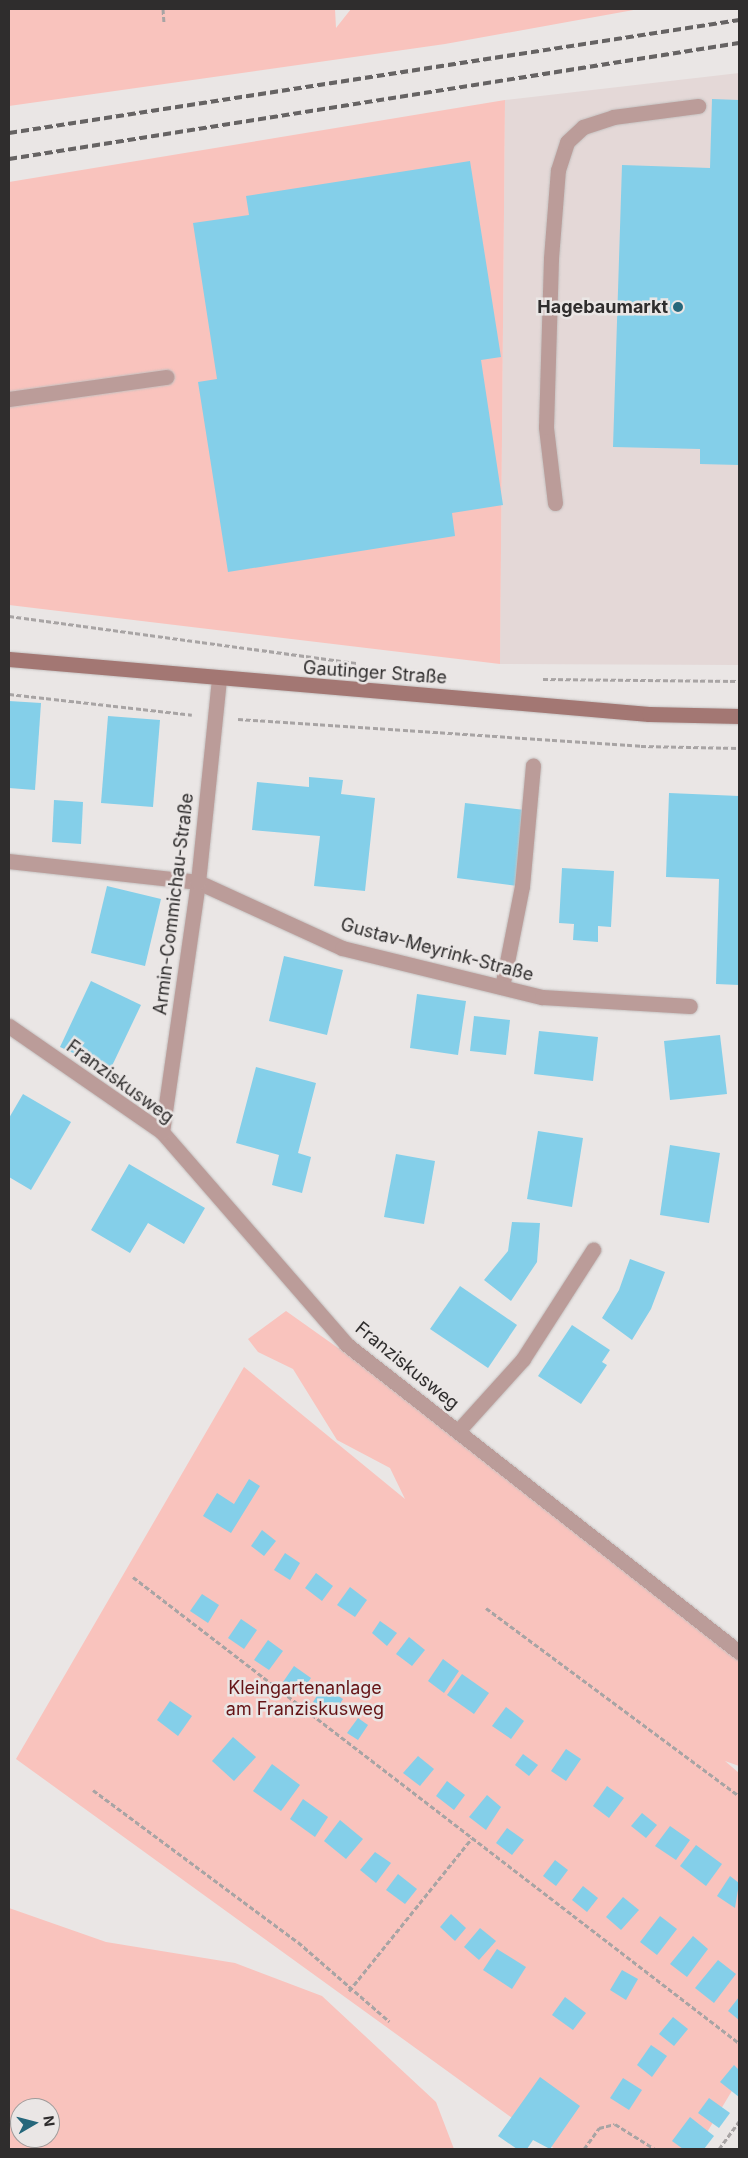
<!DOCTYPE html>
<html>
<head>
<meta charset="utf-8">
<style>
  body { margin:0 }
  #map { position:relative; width:748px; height:2158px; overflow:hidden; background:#eae6e5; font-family:Inter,sans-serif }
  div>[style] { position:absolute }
  .built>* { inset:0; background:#e4d8d7 }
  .green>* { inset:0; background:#f9c3bd }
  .building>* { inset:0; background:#84cfe9 }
  .path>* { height:3px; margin-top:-1.5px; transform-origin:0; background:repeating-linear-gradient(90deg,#a8a4a4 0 5px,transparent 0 7.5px) }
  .roads { filter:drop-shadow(0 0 1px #c5c1c0) drop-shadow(0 0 1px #c5c1c0) }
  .lane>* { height:15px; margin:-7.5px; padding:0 7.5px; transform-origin:7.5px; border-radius:7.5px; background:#bb9c99 }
  .street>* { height:15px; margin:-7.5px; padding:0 7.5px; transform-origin:7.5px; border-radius:7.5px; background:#bb9c99 }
  .secondary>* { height:15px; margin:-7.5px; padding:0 7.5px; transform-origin:7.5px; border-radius:7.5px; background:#a37773 }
  .rail>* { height:4px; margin-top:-2px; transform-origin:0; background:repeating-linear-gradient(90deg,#666363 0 8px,transparent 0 12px) }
  .dots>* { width:14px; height:14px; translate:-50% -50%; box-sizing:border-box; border:2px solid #eae6e5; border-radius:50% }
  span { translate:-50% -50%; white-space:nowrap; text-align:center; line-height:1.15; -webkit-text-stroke:5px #eae6e5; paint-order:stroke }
  .poi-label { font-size:18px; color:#2f2d2d; font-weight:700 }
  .right { translate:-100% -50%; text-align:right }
  .street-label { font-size:18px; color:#2f2d2d }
  .park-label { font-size:18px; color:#651416 }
  .frame { position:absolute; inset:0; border:10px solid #2f2d2d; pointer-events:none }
  .north { position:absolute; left:10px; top:2098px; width:50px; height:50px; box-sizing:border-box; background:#eae6e5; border:1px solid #9f9c9b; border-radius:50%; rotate:82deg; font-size:14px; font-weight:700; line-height:20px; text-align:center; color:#2f2d2d }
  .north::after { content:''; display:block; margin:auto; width:18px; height:22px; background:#26677b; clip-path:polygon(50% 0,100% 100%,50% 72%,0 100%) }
</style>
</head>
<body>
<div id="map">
  <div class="built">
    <div style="clip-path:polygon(739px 73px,739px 665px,500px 664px,505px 100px)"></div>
  </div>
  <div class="green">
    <div style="clip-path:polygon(9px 9px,335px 9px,336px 28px,351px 9px,639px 9px,445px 44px,9px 106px)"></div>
    <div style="clip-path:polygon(505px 100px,500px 664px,9px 605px,9px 182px)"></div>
    <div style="clip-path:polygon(286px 1311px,417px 1404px,739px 1654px,739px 1766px,725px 1761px,739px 1773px,739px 2079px,697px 2149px,555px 2149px,16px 1759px,244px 1367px,405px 1499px,390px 1468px,337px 1440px,293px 1369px,258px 1352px,248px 1339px)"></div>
    <div style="clip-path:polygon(evenodd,9px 1908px,106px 1942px,235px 1963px,322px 1996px,436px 2102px,454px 2149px,9px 2149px,9px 1908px,20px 2108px,50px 2108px,50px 2138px,20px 2138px,20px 2108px)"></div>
  </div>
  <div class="building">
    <div style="clip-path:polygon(712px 99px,739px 100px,739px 465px,700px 464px,700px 449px,613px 447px,622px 165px,710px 168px)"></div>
    <div style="clip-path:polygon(470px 161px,501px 357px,481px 360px,503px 505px,452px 513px,455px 536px,228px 572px,198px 382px,217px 379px,193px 223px,249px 215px,246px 196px)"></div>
    <div style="clip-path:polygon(9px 701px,41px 703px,35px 790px,9px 788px)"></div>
    <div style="clip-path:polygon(108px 716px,160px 720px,153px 807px,101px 803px)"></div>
    <div style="clip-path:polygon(309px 777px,343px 780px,341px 794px,375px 798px,365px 891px,314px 886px,320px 836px,252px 830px,257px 782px,309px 787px)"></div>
    <div style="clip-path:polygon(669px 793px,739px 796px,739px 985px,716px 984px,719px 879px,666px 877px)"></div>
    <div style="clip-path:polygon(54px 800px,83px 802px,81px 844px,52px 842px)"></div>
    <div style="clip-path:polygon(465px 803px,525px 810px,517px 886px,457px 878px)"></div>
    <div style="clip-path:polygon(562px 868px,614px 871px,611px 927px,598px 926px,598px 942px,573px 940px,574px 924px,559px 923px)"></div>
    <div style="clip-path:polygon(107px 886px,161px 899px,145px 966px,91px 953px)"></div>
    <div style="clip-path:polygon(284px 956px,343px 970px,327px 1035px,269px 1021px)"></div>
    <div style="clip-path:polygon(91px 981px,141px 1005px,110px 1070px,60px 1047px)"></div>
    <div style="clip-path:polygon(417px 994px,466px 1001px,458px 1055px,410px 1048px)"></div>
    <div style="clip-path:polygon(474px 1016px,510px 1020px,506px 1055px,470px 1051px)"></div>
    <div style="clip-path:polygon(539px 1031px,598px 1037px,593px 1081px,534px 1074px)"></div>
    <div style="clip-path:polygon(720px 1035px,727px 1094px,670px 1100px,664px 1041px)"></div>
    <div style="clip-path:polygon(256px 1067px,316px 1083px,298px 1153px,311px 1157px,302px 1193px,272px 1185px,279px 1155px,236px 1143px)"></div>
    <div style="clip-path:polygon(23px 1094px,71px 1122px,31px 1190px,9px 1177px,9px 1118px)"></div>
    <div style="clip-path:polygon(538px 1131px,583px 1138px,572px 1207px,527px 1199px)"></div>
    <div style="clip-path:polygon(670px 1145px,720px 1153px,709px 1223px,660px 1215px)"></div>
    <div style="clip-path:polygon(396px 1154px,435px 1161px,424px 1224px,384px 1217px)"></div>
    <div style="clip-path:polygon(129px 1164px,205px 1208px,184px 1244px,148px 1223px,130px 1253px,91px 1230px)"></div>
    <div style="clip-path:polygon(512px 1222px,540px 1223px,537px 1262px,511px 1301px,484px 1280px,508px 1251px)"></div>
    <div style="clip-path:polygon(630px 1259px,665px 1272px,651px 1309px,632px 1340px,602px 1318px,619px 1290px)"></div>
    <div style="clip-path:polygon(460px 1286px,517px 1325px,488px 1368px,430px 1329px)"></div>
    <div style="clip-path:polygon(572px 1325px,610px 1350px,602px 1362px,607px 1365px,581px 1404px,538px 1376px)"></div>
    <div style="clip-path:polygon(249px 1479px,260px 1486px,231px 1533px,203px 1516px,217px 1493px,234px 1504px)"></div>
    <div style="clip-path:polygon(262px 1530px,276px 1541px,264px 1556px,251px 1546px)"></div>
    <div style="clip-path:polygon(285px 1553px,300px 1563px,290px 1580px,274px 1570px)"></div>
    <div style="clip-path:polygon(316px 1573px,333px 1586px,322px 1601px,305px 1588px)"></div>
    <div style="clip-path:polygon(350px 1587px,367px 1600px,355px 1617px,337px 1605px)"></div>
    <div style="clip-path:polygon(202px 1594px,219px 1605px,208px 1623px,190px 1611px)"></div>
    <div style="clip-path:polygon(241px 1619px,257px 1630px,244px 1649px,228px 1638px)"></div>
    <div style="clip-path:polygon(380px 1621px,397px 1633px,387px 1646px,372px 1633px)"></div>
    <div style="clip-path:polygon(409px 1637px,425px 1650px,412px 1666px,396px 1654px)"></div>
    <div style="clip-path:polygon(268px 1640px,283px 1651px,269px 1670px,254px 1660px)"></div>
    <div style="clip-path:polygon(443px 1659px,459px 1671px,444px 1693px,428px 1681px)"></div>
    <div style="clip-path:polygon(294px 1666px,311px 1678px,300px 1694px,283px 1682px)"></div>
    <div style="clip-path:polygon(462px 1674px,489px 1693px,474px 1714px,447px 1695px)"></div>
    <div style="clip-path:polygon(323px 1686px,343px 1699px,333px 1715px,313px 1702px)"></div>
    <div style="clip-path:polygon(170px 1701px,192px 1716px,178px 1736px,157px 1720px)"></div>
    <div style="clip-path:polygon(506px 1707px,524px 1721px,511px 1739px,492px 1726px)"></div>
    <div style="clip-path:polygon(358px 1718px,368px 1725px,358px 1740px,347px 1733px)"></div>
    <div style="clip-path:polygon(233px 1737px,256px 1757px,234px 1781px,212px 1761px)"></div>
    <div style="clip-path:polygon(566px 1749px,581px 1759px,566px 1781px,551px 1771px)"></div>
    <div style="clip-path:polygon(523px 1754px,538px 1765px,529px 1776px,515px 1765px)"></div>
    <div style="clip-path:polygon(418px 1756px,434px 1769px,420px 1786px,403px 1773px)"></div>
    <div style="clip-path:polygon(272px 1764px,300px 1785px,281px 1811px,253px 1791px)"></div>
    <div style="clip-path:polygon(447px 1781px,465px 1795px,454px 1810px,436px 1796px)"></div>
    <div style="clip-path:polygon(607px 1786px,624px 1798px,609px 1818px,593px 1806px)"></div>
    <div style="clip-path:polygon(487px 1795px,501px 1807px,486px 1830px,469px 1817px)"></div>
    <div style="clip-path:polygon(303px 1799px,328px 1817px,315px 1837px,290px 1819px)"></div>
    <div style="clip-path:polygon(642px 1813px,657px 1825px,646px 1838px,631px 1826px)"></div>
    <div style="clip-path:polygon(340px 1820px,363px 1839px,346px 1859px,324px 1841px)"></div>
    <div style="clip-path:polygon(670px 1826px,690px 1840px,676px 1860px,655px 1846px)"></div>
    <div style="clip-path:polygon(507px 1828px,524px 1840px,512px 1855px,496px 1843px)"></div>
    <div style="clip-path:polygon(696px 1845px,722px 1864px,706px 1886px,680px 1866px)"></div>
    <div style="clip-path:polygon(375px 1852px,391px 1863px,376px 1883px,360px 1870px)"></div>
    <div style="clip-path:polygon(555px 1860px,568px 1870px,556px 1886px,543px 1876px)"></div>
    <div style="clip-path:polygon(398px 1874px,417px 1889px,405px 1904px,386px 1890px)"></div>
    <div style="clip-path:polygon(730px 1876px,739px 1883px,735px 1908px,717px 1896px)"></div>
    <div style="clip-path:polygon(583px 1886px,598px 1898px,587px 1912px,572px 1900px)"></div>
    <div style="clip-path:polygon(623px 1897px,639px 1910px,621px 1930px,606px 1917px)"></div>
    <div style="clip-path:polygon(451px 1914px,466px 1928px,455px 1941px,440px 1927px)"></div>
    <div style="clip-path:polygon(660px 1916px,677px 1929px,657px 1955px,640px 1942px)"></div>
    <div style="clip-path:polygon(480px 1928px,496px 1941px,479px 1960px,464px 1947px)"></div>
    <div style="clip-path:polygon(693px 1936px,708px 1949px,687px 1977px,670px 1964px)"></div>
    <div style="clip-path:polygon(497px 1949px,526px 1967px,512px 1989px,483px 1970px)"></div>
    <div style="clip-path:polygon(718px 1960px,736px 1974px,714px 2003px,695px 1988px)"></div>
    <div style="clip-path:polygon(622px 1970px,638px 1979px,626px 2000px,610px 1990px)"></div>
    <div style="clip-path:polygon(565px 1997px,586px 2013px,573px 2030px,552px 2015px)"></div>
    <div style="clip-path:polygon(739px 1997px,739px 2020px,728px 2011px)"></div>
    <div style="clip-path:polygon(673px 2017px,688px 2029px,674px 2046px,659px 2034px)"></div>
    <div style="clip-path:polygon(651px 2045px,667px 2056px,652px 2077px,637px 2065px)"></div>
    <div style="clip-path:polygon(734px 2065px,739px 2070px,739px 2097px,720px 2082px)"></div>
    <div style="clip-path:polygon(540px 2077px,580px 2106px,550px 2149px,533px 2140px,527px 2149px,517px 2149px,498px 2136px)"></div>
    <div style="clip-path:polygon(623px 2078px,642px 2090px,629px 2110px,610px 2098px)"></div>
    <div style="clip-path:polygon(709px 2098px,730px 2113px,719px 2128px,698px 2113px)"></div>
    <div style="clip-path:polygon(690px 2117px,714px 2136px,704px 2149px,683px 2149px,672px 2141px)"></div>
  </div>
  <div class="path">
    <div style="left:163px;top:9px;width:13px;rotate:86deg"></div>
    <div style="left:9px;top:616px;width:352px;rotate:7.7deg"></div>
    <div style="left:543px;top:679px;width:196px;rotate:0.6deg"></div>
    <div style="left:9px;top:694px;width:184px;rotate:6.5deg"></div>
    <div style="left:238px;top:719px;width:404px;rotate:3.8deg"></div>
    <div style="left:641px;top:746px;width:98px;rotate:1.2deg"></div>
    <div style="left:133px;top:1577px;width:764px;rotate:37.56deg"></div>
    <div style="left:486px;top:1608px;width:315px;rotate:36.6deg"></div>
    <div style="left:93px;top:1790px;width:255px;rotate:36.6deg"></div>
    <div style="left:298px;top:1942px;width:121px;rotate:41deg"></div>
    <div style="left:349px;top:1991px;width:196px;rotate:-51.2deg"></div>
    <div style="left:584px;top:2149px;width:26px;rotate:-54deg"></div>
    <div style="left:599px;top:2128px;width:16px;rotate:-14deg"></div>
    <div style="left:615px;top:2124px;width:47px;rotate:32deg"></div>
    <div style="left:719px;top:2149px;width:34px;rotate:-54deg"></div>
  </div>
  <div class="roads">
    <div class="lane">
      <div style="left:9px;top:399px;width:159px;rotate:-8deg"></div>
      <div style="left:555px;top:503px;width:77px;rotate:-96.8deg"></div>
      <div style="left:546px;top:427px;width:169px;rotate:-88.3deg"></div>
      <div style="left:551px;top:258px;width:88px;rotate:-85.5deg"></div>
      <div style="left:558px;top:170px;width:29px;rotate:-72deg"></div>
      <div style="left:567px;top:142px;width:22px;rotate:-43deg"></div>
      <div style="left:583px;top:127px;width:32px;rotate:-18deg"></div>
      <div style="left:613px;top:117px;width:86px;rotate:-7.4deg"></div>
      <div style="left:502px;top:987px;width:103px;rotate:-78.8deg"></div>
      <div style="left:522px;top:886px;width:121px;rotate:-84.8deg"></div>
      <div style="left:458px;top:1431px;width:97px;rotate:-47.9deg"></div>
      <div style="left:523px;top:1359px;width:130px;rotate:-57.3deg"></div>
    </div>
    <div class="street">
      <div style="left:9px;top:861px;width:190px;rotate:6.3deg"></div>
      <div style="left:198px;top:882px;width:158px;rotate:24.6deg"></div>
      <div style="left:342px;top:948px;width:206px;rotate:13.8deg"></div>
      <div style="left:542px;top:997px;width:148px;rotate:3.5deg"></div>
      <div style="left:9px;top:1026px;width:186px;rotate:34.7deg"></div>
      <div style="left:162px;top:1132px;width:281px;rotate:49deg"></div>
      <div style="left:346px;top:1344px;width:499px;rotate:38.1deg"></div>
      <div style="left:162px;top:1132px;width:253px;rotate:-81.8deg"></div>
      <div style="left:198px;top:882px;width:204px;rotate:-84.1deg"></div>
    </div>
    <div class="secondary">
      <div style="left:9px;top:659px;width:642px;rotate:4.91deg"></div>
      <div style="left:649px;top:714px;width:90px;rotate:1.3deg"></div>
    </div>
  </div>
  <div class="rail">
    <div style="left:9px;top:133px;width:739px;rotate:-8.8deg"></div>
    <div style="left:9px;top:159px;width:739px;rotate:-9.03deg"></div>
  </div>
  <div class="dots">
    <div style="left:678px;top:307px;background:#26677b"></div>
  </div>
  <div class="poi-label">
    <span class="right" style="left:668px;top:307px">Hagebaumarkt</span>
  </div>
  <div class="street-label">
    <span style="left:375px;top:673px;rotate:4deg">Gautinger Straße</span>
    <span style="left:174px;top:904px;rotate:-83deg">Armin-Commichau-Straße</span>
    <span style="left:437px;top:950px;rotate:15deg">Gustav-Meyrink-Straße</span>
    <span style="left:120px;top:1082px;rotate:36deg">Franziskusweg</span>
    <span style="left:407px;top:1366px;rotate:39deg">Franziskusweg</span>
  </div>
  <div class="park-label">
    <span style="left:305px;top:1699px">Kleingartenanlage<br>am Franziskusweg</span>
  </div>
  <div class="frame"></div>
  <div class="north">N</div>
</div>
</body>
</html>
